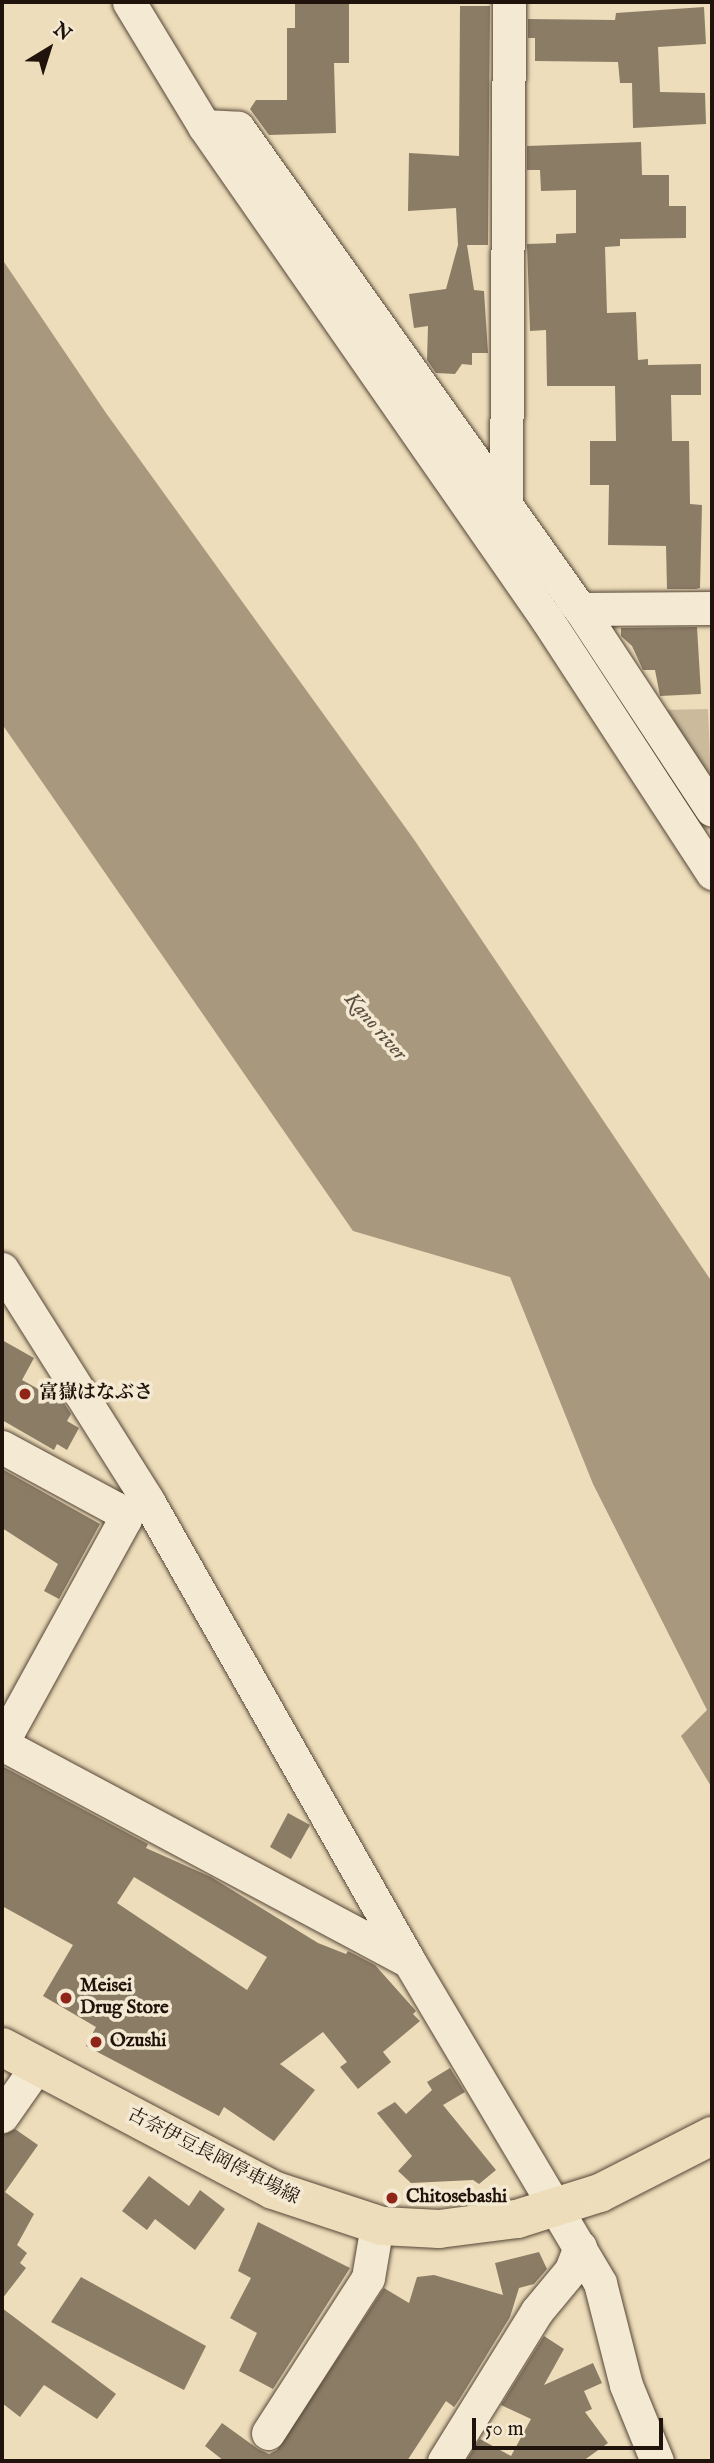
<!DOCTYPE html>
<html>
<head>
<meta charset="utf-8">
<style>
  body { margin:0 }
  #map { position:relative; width:714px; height:2463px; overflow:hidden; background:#eeddba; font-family:"IM FELL English","Noto Serif JP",serif }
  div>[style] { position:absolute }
  .green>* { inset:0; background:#cbbb9c }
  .water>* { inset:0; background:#a8987e }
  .building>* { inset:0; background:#8b7c66 }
  .roads { filter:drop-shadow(0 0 2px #544637) drop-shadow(0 0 2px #544637) }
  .minor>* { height:33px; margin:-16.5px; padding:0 16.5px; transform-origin:16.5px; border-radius:16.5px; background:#f4e9d2 }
  .major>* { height:38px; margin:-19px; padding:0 19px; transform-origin:19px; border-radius:19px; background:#eeddba }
  .dots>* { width:19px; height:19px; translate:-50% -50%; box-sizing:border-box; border:4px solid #f4e9d2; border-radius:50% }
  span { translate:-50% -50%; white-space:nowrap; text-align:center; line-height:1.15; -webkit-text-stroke:7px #f4e9d2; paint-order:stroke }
  .poi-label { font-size:19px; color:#20130b; font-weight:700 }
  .left { translate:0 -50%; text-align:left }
  .street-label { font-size:19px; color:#20130b }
  .water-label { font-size:21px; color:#5d4f3f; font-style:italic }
  .frame { position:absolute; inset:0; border:4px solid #20130b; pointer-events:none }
  .north { position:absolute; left:14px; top:14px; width:70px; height:70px; -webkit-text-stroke:5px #f4e9d2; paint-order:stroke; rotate:38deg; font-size:19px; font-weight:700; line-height:28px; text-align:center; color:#20130b }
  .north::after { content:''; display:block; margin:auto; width:24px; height:32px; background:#20130b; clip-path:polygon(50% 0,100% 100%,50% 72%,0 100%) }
  .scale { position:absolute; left:472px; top:2418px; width:191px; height:32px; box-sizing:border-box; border:4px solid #20130b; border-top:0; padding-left:9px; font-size:21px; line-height:24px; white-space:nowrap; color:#20130b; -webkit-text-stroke:5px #f4e9d2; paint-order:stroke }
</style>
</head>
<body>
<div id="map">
  <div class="green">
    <div style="clip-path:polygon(708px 709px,711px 782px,660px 710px)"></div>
  </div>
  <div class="water">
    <div style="clip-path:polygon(2px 259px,106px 413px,413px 838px,712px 1282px,712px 1788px,681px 1736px,707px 1710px,593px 1484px,510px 1277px,353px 1231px,2px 724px)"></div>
  </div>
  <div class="building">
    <div style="clip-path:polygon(295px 2px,349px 2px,349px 63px,334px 63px,336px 133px,269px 135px,250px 109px,256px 100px,287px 100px,287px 28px,295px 28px)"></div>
    <div style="clip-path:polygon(460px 6px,490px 6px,488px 245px,467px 245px,474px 290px,484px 291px,488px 353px,472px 353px,472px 365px,462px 364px,455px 374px,436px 373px,427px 360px,428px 326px,414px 328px,409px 294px,446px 289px,458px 245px,456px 208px,408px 211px,409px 153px,459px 156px)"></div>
    <div style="clip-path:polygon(704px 7px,706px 44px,658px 47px,660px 92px,705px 93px,706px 124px,633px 128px,632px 83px,620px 83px,618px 62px,535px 61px,535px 38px,528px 38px,528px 19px,615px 20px,616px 13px)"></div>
    <div style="clip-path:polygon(641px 142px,642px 175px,669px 175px,669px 206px,686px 206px,686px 238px,620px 239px,620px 246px,605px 247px,607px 313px,636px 312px,638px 360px,648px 359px,648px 365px,701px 364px,701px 395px,671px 395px,672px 441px,689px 441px,690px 504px,702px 505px,700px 588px,696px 589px,667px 589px,666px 546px,608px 545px,609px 485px,590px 485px,590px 441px,616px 441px,615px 386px,547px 386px,546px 330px,530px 331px,527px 244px,556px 243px,556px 234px,576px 233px,576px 190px,541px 191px,540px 170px,527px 170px,527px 146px)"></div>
    <div style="clip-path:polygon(697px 627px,701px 694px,660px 696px,655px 670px,643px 670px,632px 646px,621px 636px,621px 628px)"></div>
    <div style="clip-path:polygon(2px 1340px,34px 1358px,22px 1380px,64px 1403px,71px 1414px,67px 1421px,79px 1428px,67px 1450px,57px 1444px,54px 1450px,2px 1420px)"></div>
    <div style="clip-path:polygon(2px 1469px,100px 1524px,59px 1599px,44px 1591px,58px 1564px,2px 1528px)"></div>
    <div style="clip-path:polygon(evenodd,2px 1766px,148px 1844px,146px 1848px,211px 1877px,318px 1943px,346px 1954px,348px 1951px,375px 1965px,416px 2011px,413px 2014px,420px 2021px,383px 2052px,391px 2062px,358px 2089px,340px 2067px,347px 2062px,323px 2032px,280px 2064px,315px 2090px,274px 2141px,224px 2107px,219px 2116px,86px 2046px,96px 2027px,43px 1996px,73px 1945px,2px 1906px,2px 1766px,134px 1877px,267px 1957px,247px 1990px,117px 1903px,134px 1877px)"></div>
    <div style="clip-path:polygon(288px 1813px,310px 1825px,291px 1859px,270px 1847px)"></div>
    <div style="clip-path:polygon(450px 2068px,465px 2092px,443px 2105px,496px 2170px,479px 2184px,473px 2180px,411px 2183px,398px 2171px,412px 2156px,377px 2113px,395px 2102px,406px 2114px,432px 2090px,427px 2082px)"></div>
    <div style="clip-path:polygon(15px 2129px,38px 2145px,5px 2192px,34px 2214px,17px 2245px,27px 2253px,20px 2263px,26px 2268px,2px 2299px,2px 2135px)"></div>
    <div style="clip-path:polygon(149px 2176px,189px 2206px,200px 2190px,225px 2209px,195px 2250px,155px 2219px,147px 2230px,122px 2211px)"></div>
    <div style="clip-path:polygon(258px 2222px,350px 2268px,273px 2389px,239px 2371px,257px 2333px,230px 2318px,251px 2278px,238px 2271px)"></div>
    <div style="clip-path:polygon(539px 2252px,547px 2269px,534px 2284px,519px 2288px,510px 2317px,459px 2400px,454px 2407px,446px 2401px,407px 2461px,224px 2461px,205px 2446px,222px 2423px,258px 2449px,269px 2454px,277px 2450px,384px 2288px,409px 2303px,417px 2277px,434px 2275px,503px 2295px,495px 2263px)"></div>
    <div style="clip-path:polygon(81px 2277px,206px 2346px,184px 2390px,51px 2322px)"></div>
    <div style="clip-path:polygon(2px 2308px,116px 2394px,97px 2419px,44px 2385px,20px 2417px,2px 2403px)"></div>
    <div style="clip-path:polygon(544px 2336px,564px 2349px,544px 2385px,593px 2363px,602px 2383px,584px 2391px,592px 2409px,585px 2412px,608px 2443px,583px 2461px,466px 2461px,480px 2439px,511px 2456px,531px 2419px,501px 2405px)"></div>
  </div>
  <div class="roads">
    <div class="minor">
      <div style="left:129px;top:2px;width:145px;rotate:58.8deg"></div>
      <div style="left:204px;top:126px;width:603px;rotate:55.2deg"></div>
      <div style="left:548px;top:621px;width:301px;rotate:56.9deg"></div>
      <div style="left:204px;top:126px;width:34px;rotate:3deg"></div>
      <div style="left:238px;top:128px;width:590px;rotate:54.59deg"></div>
      <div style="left:580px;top:609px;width:240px;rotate:56.7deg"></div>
      <div style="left:506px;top:506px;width:504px;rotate:-89.66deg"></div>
      <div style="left:580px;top:609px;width:132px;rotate:-0.4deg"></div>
      <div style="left:2px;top:1269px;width:274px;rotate:57.8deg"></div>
      <div style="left:148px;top:1501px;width:529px;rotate:60.43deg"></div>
      <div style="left:409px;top:1961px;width:374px;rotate:59.3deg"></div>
      <div style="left:600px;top:2283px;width:105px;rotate:75.7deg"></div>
      <div style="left:626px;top:2385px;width:82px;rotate:67.8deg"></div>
      <div style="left:2px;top:1447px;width:128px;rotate:28.4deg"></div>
      <div style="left:115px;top:1508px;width:15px;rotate:48deg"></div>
      <div style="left:125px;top:1519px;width:256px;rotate:118.8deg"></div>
      <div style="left:2px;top:1744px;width:459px;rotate:28.1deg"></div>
      <div style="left:2px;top:2116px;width:61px;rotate:-55deg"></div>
      <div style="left:268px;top:2433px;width:184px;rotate:-57.2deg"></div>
      <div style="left:368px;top:2278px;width:54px;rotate:-80.4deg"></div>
      <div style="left:444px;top:2461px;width:176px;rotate:-58.2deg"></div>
      <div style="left:537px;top:2311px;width:53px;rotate:-50.3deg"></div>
      <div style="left:571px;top:2270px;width:25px;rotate:-69deg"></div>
    </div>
    <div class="major">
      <div style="left:2px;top:2047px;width:306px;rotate:27.8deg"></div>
      <div style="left:273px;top:2190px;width:115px;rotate:18.3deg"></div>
      <div style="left:382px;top:2226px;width:57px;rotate:3deg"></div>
      <div style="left:439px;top:2229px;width:79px;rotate:-7.3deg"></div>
      <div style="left:517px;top:2219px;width:87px;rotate:-17.4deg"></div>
      <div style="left:600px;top:2193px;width:126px;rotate:-27deg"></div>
    </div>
  </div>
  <div class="dots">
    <div style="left:25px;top:1394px;background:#8f2418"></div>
    <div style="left:66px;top:1998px;background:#8f2418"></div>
    <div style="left:96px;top:2042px;background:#8f2418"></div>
    <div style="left:392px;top:2198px;background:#8f2418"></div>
  </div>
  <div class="poi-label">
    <span class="left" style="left:39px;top:1394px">富嶽はなぶさ</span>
    <span class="left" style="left:80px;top:1998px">Meisei<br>Drug Store</span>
    <span class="left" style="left:110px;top:2042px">Ozushi</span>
    <span class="left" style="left:406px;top:2198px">Chitosebashi</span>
  </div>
  <div class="street-label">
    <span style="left:213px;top:2157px;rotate:27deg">古奈伊豆長岡停車場線</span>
  </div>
  <div class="water-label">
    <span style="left:375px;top:1027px;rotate:49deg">Kano river</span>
  </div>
  <div class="frame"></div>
  <div class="north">N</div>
  <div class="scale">50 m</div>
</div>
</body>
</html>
